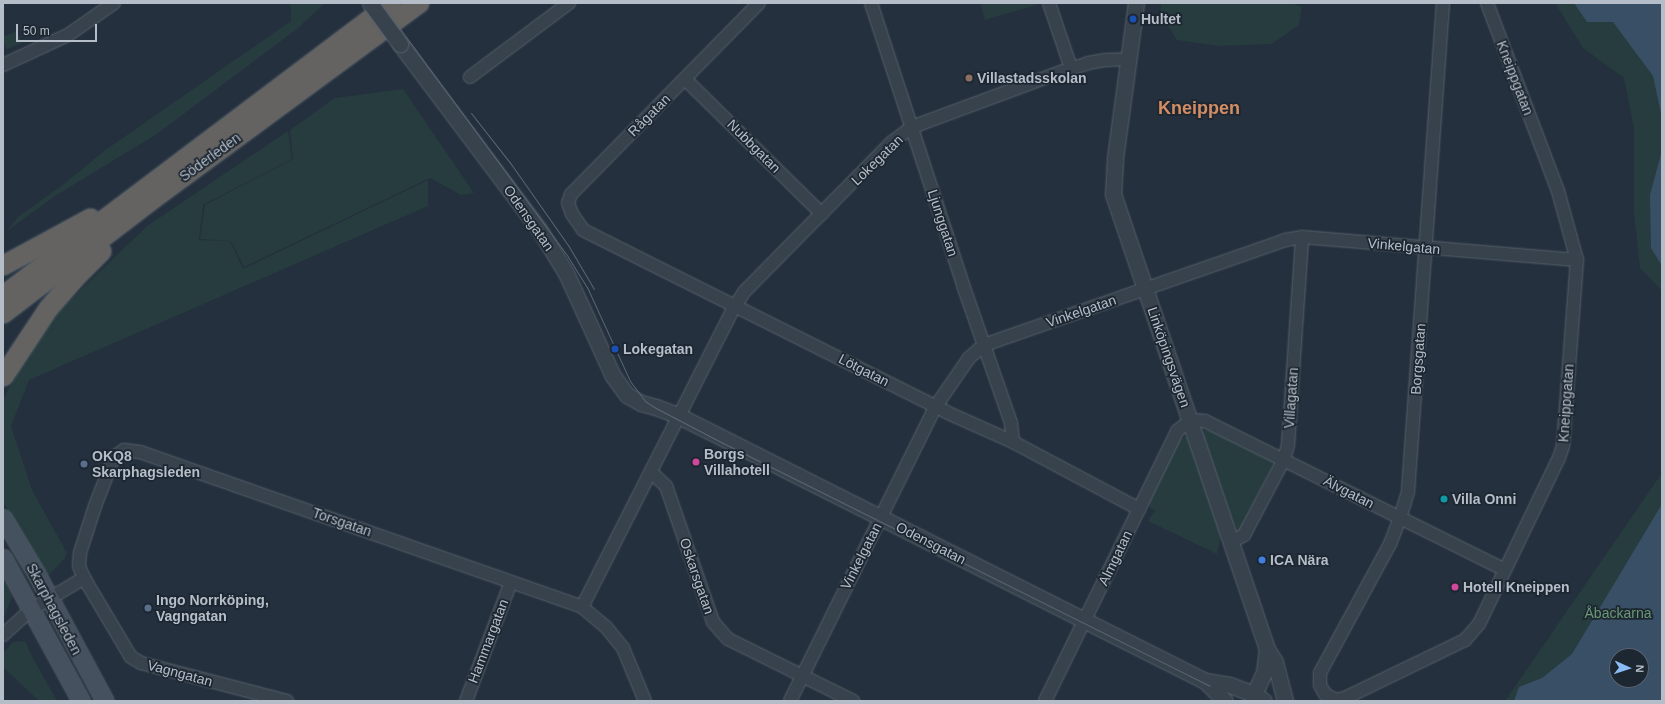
<!DOCTYPE html>
<html>
<head>
<meta charset="utf-8">
<style>
  body { margin:0 }
  #map { position:relative; width:1665px; height:704px; overflow:hidden; background:#24303d; font-family:Helvetica,sans-serif }
  div>[style] { position:absolute }
  .green>* { inset:0; background:#263c3e }
  .water>* { inset:0; background:#394f65 }
  .roads { filter:drop-shadow(0 0 1px #56606b) drop-shadow(0 0 1px #56606b) }
  .minor>* { height:12px; margin:-6px; padding:0 6px; transform-origin:6px; border-radius:6px; background:#38424d }
  .tertiary>* { height:15px; margin:-7.5px; padding:0 7.5px; transform-origin:7.5px; border-radius:7.5px; background:#38424d }
  .secondary>* { height:17px; margin:-8.5px; padding:0 8.5px; transform-origin:8.5px; border-radius:8.5px; background:#465160 }
  .trunk>* { height:19px; margin:-9.5px; padding:0 9.5px; transform-origin:9.5px; border-radius:9.5px; background:#646361 }
  .tram>* { height:1px; margin:-0.5px; padding:0 0.5px; transform-origin:0.5px; border-radius:0.5px; background:#5a6674 }
  .bridges { filter:drop-shadow(0 0 1px #56606b) drop-shadow(0 0 1px #56606b) }
  .tertiary-bridge>* { height:15px; margin:-7.5px; padding:0 7.5px; transform-origin:7.5px; border-radius:7.5px; background:#38424d }
  .dots>* { width:11px; height:11px; translate:-50% -50%; box-sizing:border-box; border:2px solid #1d2732; border-radius:50% }
  span { translate:-50% -50%; white-space:nowrap; text-align:center; line-height:1.15; -webkit-text-stroke:3.5px #1d2732; paint-order:stroke }
  .poi-label { font-size:14px; color:#b4bdc8; font-weight:700 }
  .left { translate:0 -50%; text-align:left }
  .street-label { font-size:14px; color:#b4bdc8 }
  .park-label { font-size:14px; color:#6b9973 }
  .district-label { font-size:18px; color:#d38d64; font-weight:700 }
  .frame { position:absolute; inset:0; border:4px solid #b4bdc8; pointer-events:none }
  .north { position:absolute; left:1609px; top:648px; width:40px; height:40px; box-sizing:border-box; background:#1d2732; border:1px solid #59636e; border-radius:50%; rotate:93deg; font-size:11px; font-weight:700; line-height:16px; text-align:center; color:#b4bdc8 }
  .north::after { content:''; display:block; margin:auto; width:14px; height:18px; background:#8bbbf6; clip-path:polygon(50% 0,100% 100%,50% 72%,0 100%) }
  .scale { position:absolute; left:16px; top:24px; width:81px; height:18px; box-sizing:border-box; border:2px solid #b4bdc8; border-top:0; padding-left:5px; font-size:12px; line-height:14px; white-space:nowrap; color:#b4bdc8; -webkit-text-stroke:3px #1d2732; paint-order:stroke }
</style>
</head>
<body>
<div id="map">
  <div class="green">
    <div style="clip-path:polygon(289px 3px,325px 3px,297px 29px,157px 134px,55px 196px,7px 231px,18px 217px,64px 184px,104px 151px,291px 21px,291px 9px)"></div>
    <div style="clip-path:polygon(980px 3px,1035px 3px,1036px 5px,985px 20px)"></div>
    <div style="clip-path:polygon(1161px 3px,1291px 3px,1302px 7px,1299px 25px,1272px 44px,1219px 46px,1177px 40px,1160px 14px)"></div>
    <div style="clip-path:polygon(1555px 3px,1662px 3px,1662px 291px,1640px 268px,1634px 213px,1634px 128px,1624px 78px,1583px 48px)"></div>
    <div style="clip-path:polygon(17px 31px,22px 43px,7px 49px,3px 41px,3px 34px,5px 36px)"></div>
    <div style="clip-path:polygon(403px 89px,474px 193px,461px 195px,430px 178px,244px 267px,231px 241px,200px 239px,205px 205px,293px 159px,290px 130px,335px 98px)"></div>
    <div style="clip-path:polygon(288px 131px,292px 159px,203px 205px,199px 240px,230px 241px,243px 269px,428px 180px,428px 206px,29px 380px,11px 426px,32px 490px,67px 553px,65px 558px,48px 576px,3px 502px,3px 399px,20px 368px,59px 311px,147px 226px)"></div>
    <div style="clip-path:polygon(1209px 430px,1272px 461px,1273px 464px,1239px 531px,1236px 531px,1202px 434px,1204px 431px)"></div>
    <div style="clip-path:polygon(1186px 437px,1190px 440px,1221px 537px,1217px 554px,1148px 521px,1155px 510px,1150px 508px,1149px 502px,1156px 487px,1180px 439px)"></div>
    <div style="clip-path:polygon(evenodd,1662px 473px,1662px 701px,1505px 701px,1662px 473px,1617px 656px,1641px 656px,1641px 680px,1617px 680px,1617px 656px)"></div>
    <div style="clip-path:polygon(3px 578px,12px 596px,5px 615px,3px 617px)"></div>
    <div style="clip-path:polygon(25px 641px,33px 658px,57px 701px,39px 701px,3px 667px,3px 653px,13px 642px)"></div>
  </div>
  <div class="water">
    <div style="clip-path:polygon(1574px 3px,1662px 3px,1662px 118px,1653px 76px,1613px 22px,1587px 22px)"></div>
    <div style="clip-path:polygon(1662px 150px,1662px 266px,1651px 248px,1650px 195px)"></div>
    <div style="clip-path:polygon(evenodd,1662px 504px,1662px 701px,1514px 701px,1519px 687px,1542px 678px,1572px 654px,1662px 504px,1617px 656px,1641px 656px,1641px 680px,1617px 680px,1617px 656px)"></div>
  </div>
  <div class="roads">
    <div class="minor">
      <div style="left:759px;top:3px;width:268px;rotate:134.5deg"></div>
      <div style="left:571px;top:194px;width:9px;rotate:108deg"></div>
      <div style="left:568px;top:203px;width:12px;rotate:70deg"></div>
      <div style="left:572px;top:214px;width:19px;rotate:55deg"></div>
      <div style="left:583px;top:230px;width:406px;rotate:26.6deg"></div>
      <div style="left:946px;top:412px;width:73px;rotate:24.1deg"></div>
      <div style="left:1013px;top:442px;width:143px;rotate:28deg"></div>
      <div style="left:871px;top:3px;width:297px;rotate:71.9deg"></div>
      <div style="left:963px;top:285px;width:146px;rotate:70.8deg"></div>
      <div style="left:1011px;top:423px;width:19px;rotate:84deg"></div>
      <div style="left:1049px;top:3px;width:69px;rotate:71.3deg"></div>
      <div style="left:1443px;top:3px;width:490px;rotate:94.1deg"></div>
      <div style="left:1408px;top:492px;width:27px;rotate:107deg"></div>
      <div style="left:1400px;top:518px;width:28px;rotate:111deg"></div>
      <div style="left:1390px;top:544px;width:147px;rotate:118.5deg"></div>
      <div style="left:1320px;top:673px;width:12px;rotate:90deg"></div>
      <div style="left:1320px;top:685px;width:10px;rotate:61deg"></div>
      <div style="left:1325px;top:694px;width:12px;rotate:31deg"></div>
      <div style="left:1335px;top:700px;width:10px;rotate:-11deg"></div>
      <div style="left:1345px;top:698px;width:133px;rotate:-25.8deg"></div>
      <div style="left:1465px;top:640px;width:21px;rotate:-49deg"></div>
      <div style="left:1479px;top:624px;width:184px;rotate:-64.3deg"></div>
      <div style="left:1559px;top:458px;width:13px;rotate:-72deg"></div>
      <div style="left:1563px;top:446px;width:187px;rotate:-85.7deg"></div>
      <div style="left:1577px;top:260px;width:72px;rotate:-105.4deg"></div>
      <div style="left:1558px;top:191px;width:201px;rotate:-110.7deg"></div>
      <div style="left:3px;top:65px;width:72px;rotate:-24.8deg"></div>
      <div style="left:68px;top:35px;width:56px;rotate:-34.8deg"></div>
      <div style="left:470px;top:77px;width:124px;rotate:-36.8deg"></div>
      <div style="left:685px;top:79px;width:192px;rotate:44.6deg"></div>
      <div style="left:652px;top:473px;width:19px;rotate:43deg"></div>
      <div style="left:666px;top:486px;width:144px;rotate:70.9deg"></div>
      <div style="left:713px;top:622px;width:11px;rotate:49deg"></div>
      <div style="left:720px;top:630px;width:12px;rotate:48deg"></div>
      <div style="left:728px;top:639px;width:140px;rotate:26.4deg"></div>
      <div style="left:1231px;top:542px;width:15px;rotate:-28deg"></div>
      <div style="left:1244px;top:535px;width:86px;rotate:-62.2deg"></div>
      <div style="left:1284px;top:459px;width:15px;rotate:-74deg"></div>
      <div style="left:1288px;top:445px;width:208px;rotate:-86.1deg"></div>
      <div style="left:84px;top:578px;width:13px;rotate:-113deg"></div>
      <div style="left:79px;top:566px;width:13px;rotate:-86deg"></div>
      <div style="left:80px;top:553px;width:49px;rotate:-72.3deg"></div>
      <div style="left:95px;top:506px;width:53px;rotate:-68.8deg"></div>
      <div style="left:114px;top:457px;width:12px;rotate:-35deg"></div>
      <div style="left:124px;top:450px;width:16px;rotate:7deg"></div>
      <div style="left:140px;top:452px;width:468px;rotate:19.3deg"></div>
      <div style="left:582px;top:607px;width:31px;rotate:40deg"></div>
      <div style="left:606px;top:627px;width:27px;rotate:51deg"></div>
      <div style="left:623px;top:648px;width:57px;rotate:67.5deg"></div>
      <div style="left:582px;top:607px;width:338px;rotate:-63.1deg"></div>
      <div style="left:735px;top:306px;width:17px;rotate:-57deg"></div>
      <div style="left:744px;top:292px;width:211px;rotate:-45.4deg"></div>
      <div style="left:892px;top:142px;width:25px;rotate:-37deg"></div>
      <div style="left:912px;top:127px;width:159px;rotate:-20.3deg"></div>
      <div style="left:1061px;top:72px;width:28px;rotate:-18deg"></div>
      <div style="left:1088px;top:63px;width:17px;rotate:-10deg"></div>
      <div style="left:1105px;top:60px;width:25px;rotate:-2deg"></div>
      <div style="left:3px;top:635px;width:39px;rotate:-42deg"></div>
      <div style="left:32px;top:609px;width:61px;rotate:-30.8deg"></div>
      <div style="left:84px;top:578px;width:92px;rotate:59.3deg"></div>
      <div style="left:131px;top:657px;width:12px;rotate:31deg"></div>
      <div style="left:141px;top:663px;width:151px;rotate:14.6deg"></div>
      <div style="left:466px;top:701px;width:127px;rotate:-69.3deg"></div>
      <div style="left:790px;top:701px;width:329px;rotate:-63.7deg"></div>
      <div style="left:936px;top:406px;width:58px;rotate:-55.5deg"></div>
      <div style="left:969px;top:358px;width:20px;rotate:-41deg"></div>
      <div style="left:984px;top:345px;width:319px;rotate:-19.2deg"></div>
      <div style="left:1285px;top:240px;width:17px;rotate:-10deg"></div>
      <div style="left:1302px;top:237px;width:276px;rotate:4.8deg"></div>
      <div style="left:1045px;top:701px;width:301px;rotate:-63.9deg"></div>
      <div style="left:1177px;top:431px;width:18px;rotate:-38deg"></div>
      <div style="left:1191px;top:420px;width:14px;rotate:4deg"></div>
      <div style="left:1205px;top:421px;width:335px;rotate:26.4deg"></div>
    </div>
    <div class="tertiary">
      <div style="left:1136px;top:3px;width:157px;rotate:97.7deg"></div>
      <div style="left:1115px;top:159px;width:35px;rotate:93deg"></div>
      <div style="left:1113px;top:194px;width:480px;rotate:71.3deg"></div>
      <div style="left:1267px;top:649px;width:15px;rotate:58deg"></div>
      <div style="left:1275px;top:662px;width:40px;rotate:75.6deg"></div>
      <div style="left:400px;top:44px;width:231px;rotate:53.1deg"></div>
      <div style="left:539px;top:229px;width:52px;rotate:58.5deg"></div>
      <div style="left:566px;top:273px;width:113px;rotate:65.5deg"></div>
      <div style="left:613px;top:376px;width:24px;rotate:54deg"></div>
      <div style="left:627px;top:395px;width:16px;rotate:30deg"></div>
      <div style="left:641px;top:403px;width:16px;rotate:15deg"></div>
      <div style="left:656px;top:407px;width:25px;rotate:21deg"></div>
      <div style="left:679px;top:416px;width:589px;rotate:26.74deg"></div>
      <div style="left:1205px;top:681px;width:25px;rotate:9deg"></div>
      <div style="left:1230px;top:685px;width:26px;rotate:21deg"></div>
      <div style="left:1254px;top:694px;width:12px;rotate:35deg"></div>
      <div style="left:1205px;top:681px;width:28px;rotate:45deg"></div>
      <div style="left:1253px;top:701px;width:7px;rotate:-82deg"></div>
      <div style="left:1254px;top:694px;width:23px;rotate:-65deg"></div>
      <div style="left:1264px;top:673px;width:24px;rotate:-83deg"></div>
    </div>
    <div class="secondary">
      <div style="left:3px;top:518px;width:64px;rotate:59deg"></div>
      <div style="left:36px;top:573px;width:145px;rotate:61.7deg"></div>
      <div style="left:3px;top:558px;width:163px;rotate:61.4deg"></div>
    </div>
    <div class="trunk">
      <div style="left:3px;top:265px;width:99px;rotate:-28.4deg"></div>
      <div style="left:3px;top:295px;width:485px;rotate:-37deg"></div>
      <div style="left:3px;top:313px;width:198px;rotate:-37.4deg"></div>
      <div style="left:160px;top:193px;width:321px;rotate:-36.3deg"></div>
      <div style="left:3px;top:376px;width:82px;rotate:-56.5deg"></div>
      <div style="left:48px;top:308px;width:44px;rotate:-48.7deg"></div>
      <div style="left:77px;top:275px;width:34px;rotate:-45deg"></div>
    </div>
  </div>
  <div class="tram">
    <div style="left:381px;top:3px;width:315px;rotate:53.6deg"></div>
    <div style="left:568px;top:257px;width:36px;rotate:58deg"></div>
    <div style="left:587px;top:287px;width:103px;rotate:65.4deg"></div>
    <div style="left:630px;top:381px;width:25px;rotate:53deg"></div>
    <div style="left:645px;top:401px;width:11px;rotate:34deg"></div>
    <div style="left:654px;top:407px;width:76px;rotate:27.6deg"></div>
    <div style="left:721px;top:442px;width:546px;rotate:26.52deg"></div>
    <div style="left:471px;top:113px;width:65px;rotate:51.9deg"></div>
    <div style="left:511px;top:164px;width:99px;rotate:54.9deg"></div>
    <div style="left:568px;top:245px;width:51px;rotate:59.4deg"></div>
  </div>
  <div class="bridges">
    <div class="tertiary-bridge">
      <div style="left:370px;top:3px;width:51px;rotate:53.8deg"></div>
    </div>
  </div>
  <div class="dots">
    <div style="left:1133px;top:19px;background:#1a4fb4"></div>
    <div style="left:969px;top:78px;background:#8d6e63"></div>
    <div style="left:615px;top:349px;background:#1a4fb4"></div>
    <div style="left:696px;top:462px;background:#d1479c"></div>
    <div style="left:84px;top:464px;background:#5c6f8a"></div>
    <div style="left:1444px;top:499px;background:#0f9aa8"></div>
    <div style="left:1262px;top:560px;background:#3f7fe0"></div>
    <div style="left:1455px;top:587px;background:#d1479c"></div>
    <div style="left:148px;top:608px;background:#5c6f8a"></div>
  </div>
  <div class="poi-label">
    <span class="left" style="left:1141px;top:19px">Hultet</span>
    <span class="left" style="left:977px;top:78px">Villastadsskolan</span>
    <span class="left" style="left:623px;top:349px">Lokegatan</span>
    <span class="left" style="left:704px;top:462px">Borgs<br>Villahotell</span>
    <span class="left" style="left:92px;top:464px">OKQ8<br>Skarphagsleden</span>
    <span class="left" style="left:1452px;top:499px">Villa Onni</span>
    <span class="left" style="left:1270px;top:560px">ICA Nära</span>
    <span class="left" style="left:1463px;top:587px">Hotell Kneippen</span>
    <span class="left" style="left:156px;top:608px">Ingo Norrköping,<br>Vagngatan</span>
  </div>
  <div class="street-label">
    <span style="left:1515px;top:78px;rotate:69deg">Kneippgatan</span>
    <span style="left:649px;top:115px;rotate:-45deg">Rågatan</span>
    <span style="left:754px;top:146px;rotate:45deg">Nubbgatan</span>
    <span style="left:210px;top:157px;rotate:-36deg">Söderleden</span>
    <span style="left:877px;top:160px;rotate:-44deg">Lokegatan</span>
    <span style="left:529px;top:218px;rotate:55deg">Odensgatan</span>
    <span style="left:943px;top:223px;rotate:72deg">Ljunggatan</span>
    <span style="left:1404px;top:246px;rotate:5deg">Vinkelgatan</span>
    <span style="left:1081px;top:311px;rotate:-19deg">Vinkelgatan</span>
    <span style="left:1169px;top:357px;rotate:71deg">Linköpingsvägen</span>
    <span style="left:1418px;top:359px;rotate:-86deg">Borgsgatan</span>
    <span style="left:864px;top:370px;rotate:27deg">Lötgatan</span>
    <span style="left:1291px;top:398px;rotate:-86deg">Villagatan</span>
    <span style="left:1566px;top:403px;rotate:-86deg">Kneippgatan</span>
    <span style="left:1349px;top:492px;rotate:27deg">Älvgatan</span>
    <span style="left:342px;top:522px;rotate:19deg">Torsgatan</span>
    <span style="left:931px;top:543px;rotate:27deg">Odensgatan</span>
    <span style="left:861px;top:556px;rotate:-63deg">Vinkelgatan</span>
    <span style="left:1115px;top:558px;rotate:-64deg">Almgatan</span>
    <span style="left:697px;top:576px;rotate:71deg">Oskarsgatan</span>
    <span style="left:54px;top:609px;rotate:62deg">Skarphagsleden</span>
    <span style="left:488px;top:641px;rotate:-69deg">Hammargatan</span>
    <span style="left:180px;top:673px;rotate:15deg">Vagngatan</span>
  </div>
  <div class="park-label">
    <span style="left:1618px;top:613px">Åbackarna</span>
  </div>
  <div class="district-label">
    <span style="left:1199px;top:108px">Kneippen</span>
  </div>
  <div class="frame"></div>
  <div class="north">N</div>
  <div class="scale">50 m</div>
</div>
</body>
</html>
